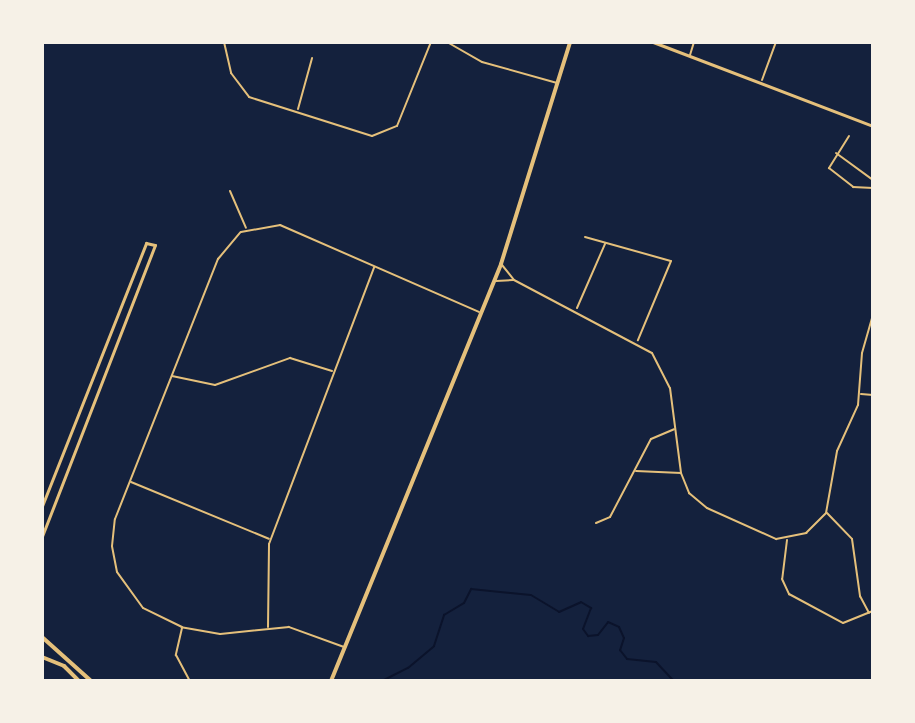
<!DOCTYPE html>
<html>
<head>
<meta charset="utf-8">
<style>
  body { margin:0 }
  #map { position:relative; width:915px; height:723px; overflow:hidden; background:#14213d; font-family:Rubik,sans-serif }
  div>[style] { position:absolute }
  .stream>* { height:2px; margin:-1px; padding:0 1px; transform-origin:1px; border-radius:1px; background:#0b132b }
  .minor>* { height:2px; margin:-1px; padding:0 1px; transform-origin:1px; border-radius:1px; background:#e5c07b }
  .tertiary>* { height:3px; margin:-1.5px; padding:0 1.5px; transform-origin:1.5px; border-radius:1.5px; background:#e5c07b }
  .primary>* { height:4px; margin:-2px; padding:0 2px; transform-origin:2px; border-radius:2px; background:#e5c07b }
  .motorway>* { height:4px; margin:-2px; padding:0 2px; transform-origin:2px; border-radius:2px; background:#e5c07b }
  span { translate:-50% -50%; white-space:nowrap; text-align:center; line-height:1.15; -webkit-text-stroke:8px #f6f1e7; paint-order:stroke }
  .frame { position:absolute; inset:0; border:44px solid #f6f1e7; pointer-events:none }
</style>
</head>
<body>
<div id="map">
  <div class="stream">
    <div style="left:271px;top:681px;width:23px"></div>
    <div style="left:382px;top:681px;width:29px;rotate:-27deg"></div>
    <div style="left:408px;top:668px;width:34px;rotate:-40deg"></div>
    <div style="left:434px;top:646px;width:33px;rotate:-72deg"></div>
    <div style="left:444px;top:615px;width:23px;rotate:-31deg"></div>
    <div style="left:464px;top:603px;width:16px;rotate:-63deg"></div>
    <div style="left:471px;top:589px;width:60px;rotate:5.7deg"></div>
    <div style="left:531px;top:595px;width:33px;rotate:31deg"></div>
    <div style="left:559px;top:612px;width:24px;rotate:-24deg"></div>
    <div style="left:581px;top:602px;width:12px;rotate:31deg"></div>
    <div style="left:591px;top:608px;width:22px;rotate:111deg"></div>
    <div style="left:583px;top:629px;width:9px;rotate:54deg"></div>
    <div style="left:588px;top:636px;width:10px;rotate:-6deg"></div>
    <div style="left:598px;top:635px;width:16px;rotate:-52deg"></div>
    <div style="left:608px;top:622px;width:12px;rotate:24deg"></div>
    <div style="left:619px;top:627px;width:12px;rotate:66deg"></div>
    <div style="left:624px;top:638px;width:13px;rotate:108deg"></div>
    <div style="left:620px;top:650px;width:11px;rotate:52deg"></div>
    <div style="left:627px;top:659px;width:29px;rotate:6deg"></div>
    <div style="left:656px;top:662px;width:26px;rotate:47deg"></div>
  </div>
  <div class="minor">
    <div style="left:224px;top:42px;width:32px;rotate:77deg"></div>
    <div style="left:231px;top:73px;width:30px;rotate:53deg"></div>
    <div style="left:249px;top:97px;width:129px;rotate:17.6deg"></div>
    <div style="left:372px;top:136px;width:27px;rotate:-22deg"></div>
    <div style="left:397px;top:126px;width:91px;rotate:-68deg"></div>
    <div style="left:447px;top:42px;width:40px;rotate:29.7deg"></div>
    <div style="left:482px;top:62px;width:78px;rotate:15.6deg"></div>
    <div style="left:690px;top:55px;width:14px;rotate:-73deg"></div>
    <div style="left:762px;top:80px;width:40px;rotate:-69.8deg"></div>
    <div style="left:298px;top:109px;width:53px;rotate:-74.6deg"></div>
    <div style="left:849px;top:136px;width:38px;rotate:122deg"></div>
    <div style="left:829px;top:168px;width:31px;rotate:38deg"></div>
    <div style="left:853px;top:187px;width:20px;rotate:3deg"></div>
    <div style="left:836px;top:153px;width:46px;rotate:36.1deg"></div>
    <div style="left:230px;top:191px;width:40px;rotate:66.6deg"></div>
    <div style="left:585px;top:237px;width:89px;rotate:15.6deg"></div>
    <div style="left:671px;top:261px;width:86px;rotate:112.7deg"></div>
    <div style="left:502px;top:265px;width:19px;rotate:51deg"></div>
    <div style="left:514px;top:280px;width:156px;rotate:27.9deg"></div>
    <div style="left:652px;top:353px;width:39px;rotate:63deg"></div>
    <div style="left:670px;top:388px;width:86px;rotate:82.6deg"></div>
    <div style="left:681px;top:473px;width:22px;rotate:68deg"></div>
    <div style="left:689px;top:493px;width:23px;rotate:40deg"></div>
    <div style="left:707px;top:508px;width:76px;rotate:24.2deg"></div>
    <div style="left:776px;top:539px;width:31px;rotate:-11deg"></div>
    <div style="left:806px;top:533px;width:28px;rotate:-45deg"></div>
    <div style="left:826px;top:513px;width:63px;rotate:-79.9deg"></div>
    <div style="left:837px;top:451px;width:51px;rotate:-65.5deg"></div>
    <div style="left:858px;top:405px;width:52px;rotate:-85.6deg"></div>
    <div style="left:862px;top:353px;width:40px;rotate:-74deg"></div>
    <div style="left:496px;top:281px;width:17px;rotate:-3deg"></div>
    <div style="left:577px;top:308px;width:70px;rotate:-66.4deg"></div>
    <div style="left:172px;top:376px;width:44px;rotate:11.8deg"></div>
    <div style="left:215px;top:385px;width:80px;rotate:-19.8deg"></div>
    <div style="left:290px;top:358px;width:44px;rotate:17.2deg"></div>
    <div style="left:861px;top:394px;width:12px;rotate:5deg"></div>
    <div style="left:636px;top:471px;width:45px;rotate:2.5deg"></div>
    <div style="left:131px;top:482px;width:149px;rotate:22.4deg"></div>
    <div style="left:827px;top:513px;width:36px;rotate:46deg"></div>
    <div style="left:852px;top:539px;width:58px;rotate:82deg"></div>
    <div style="left:860px;top:596px;width:19px;rotate:62deg"></div>
    <div style="left:596px;top:523px;width:15px;rotate:-23deg"></div>
    <div style="left:610px;top:517px;width:88px;rotate:-62.3deg"></div>
    <div style="left:651px;top:439px;width:25px;rotate:-23deg"></div>
    <div style="left:787px;top:540px;width:39px;rotate:97deg"></div>
    <div style="left:782px;top:579px;width:17px;rotate:65deg"></div>
    <div style="left:789px;top:594px;width:61px;rotate:28.2deg"></div>
    <div style="left:843px;top:623px;width:32px;rotate:-22deg"></div>
    <div style="left:268px;top:627px;width:83px;rotate:-89.3deg"></div>
    <div style="left:269px;top:544px;width:296px;rotate:-69.2deg"></div>
    <div style="left:182px;top:628px;width:28px;rotate:103deg"></div>
    <div style="left:176px;top:655px;width:30px;rotate:62deg"></div>
    <div style="left:344px;top:647px;width:59px;rotate:-160deg"></div>
    <div style="left:289px;top:627px;width:69px;rotate:174.2deg"></div>
    <div style="left:220px;top:634px;width:39px;rotate:-170deg"></div>
    <div style="left:182px;top:627px;width:43px;rotate:-154deg"></div>
    <div style="left:143px;top:608px;width:44px;rotate:-125.8deg"></div>
    <div style="left:117px;top:572px;width:26px;rotate:-101deg"></div>
    <div style="left:112px;top:546px;width:27px;rotate:-84deg"></div>
    <div style="left:115px;top:519px;width:280px;rotate:-68.4deg"></div>
    <div style="left:218px;top:259px;width:35px;rotate:-50deg"></div>
    <div style="left:241px;top:232px;width:40px;rotate:-10deg"></div>
    <div style="left:280px;top:225px;width:217px;rotate:23.6deg"></div>
  </div>
  <div class="tertiary">
    <div style="left:653px;top:42px;width:235px;rotate:20.9deg"></div>
    <div style="left:42px;top:506px;width:283px;rotate:-68.4deg"></div>
    <div style="left:146px;top:243px;width:9px;rotate:13deg"></div>
    <div style="left:155px;top:245px;width:313px;rotate:111.2deg"></div>
  </div>
  <div class="primary">
    <div style="left:331px;top:681px;width:450px;rotate:-67.8deg"></div>
    <div style="left:501px;top:264px;width:232px;rotate:-72.7deg"></div>
  </div>
  <div class="motorway">
    <div style="left:42px;top:637px;width:66px;rotate:41.9deg"></div>
    <div style="left:42px;top:657px;width:24px;rotate:22deg"></div>
    <div style="left:64px;top:666px;width:21px;rotate:45deg"></div>
  </div>
  <div class="frame"></div>
</div>
</body>
</html>
